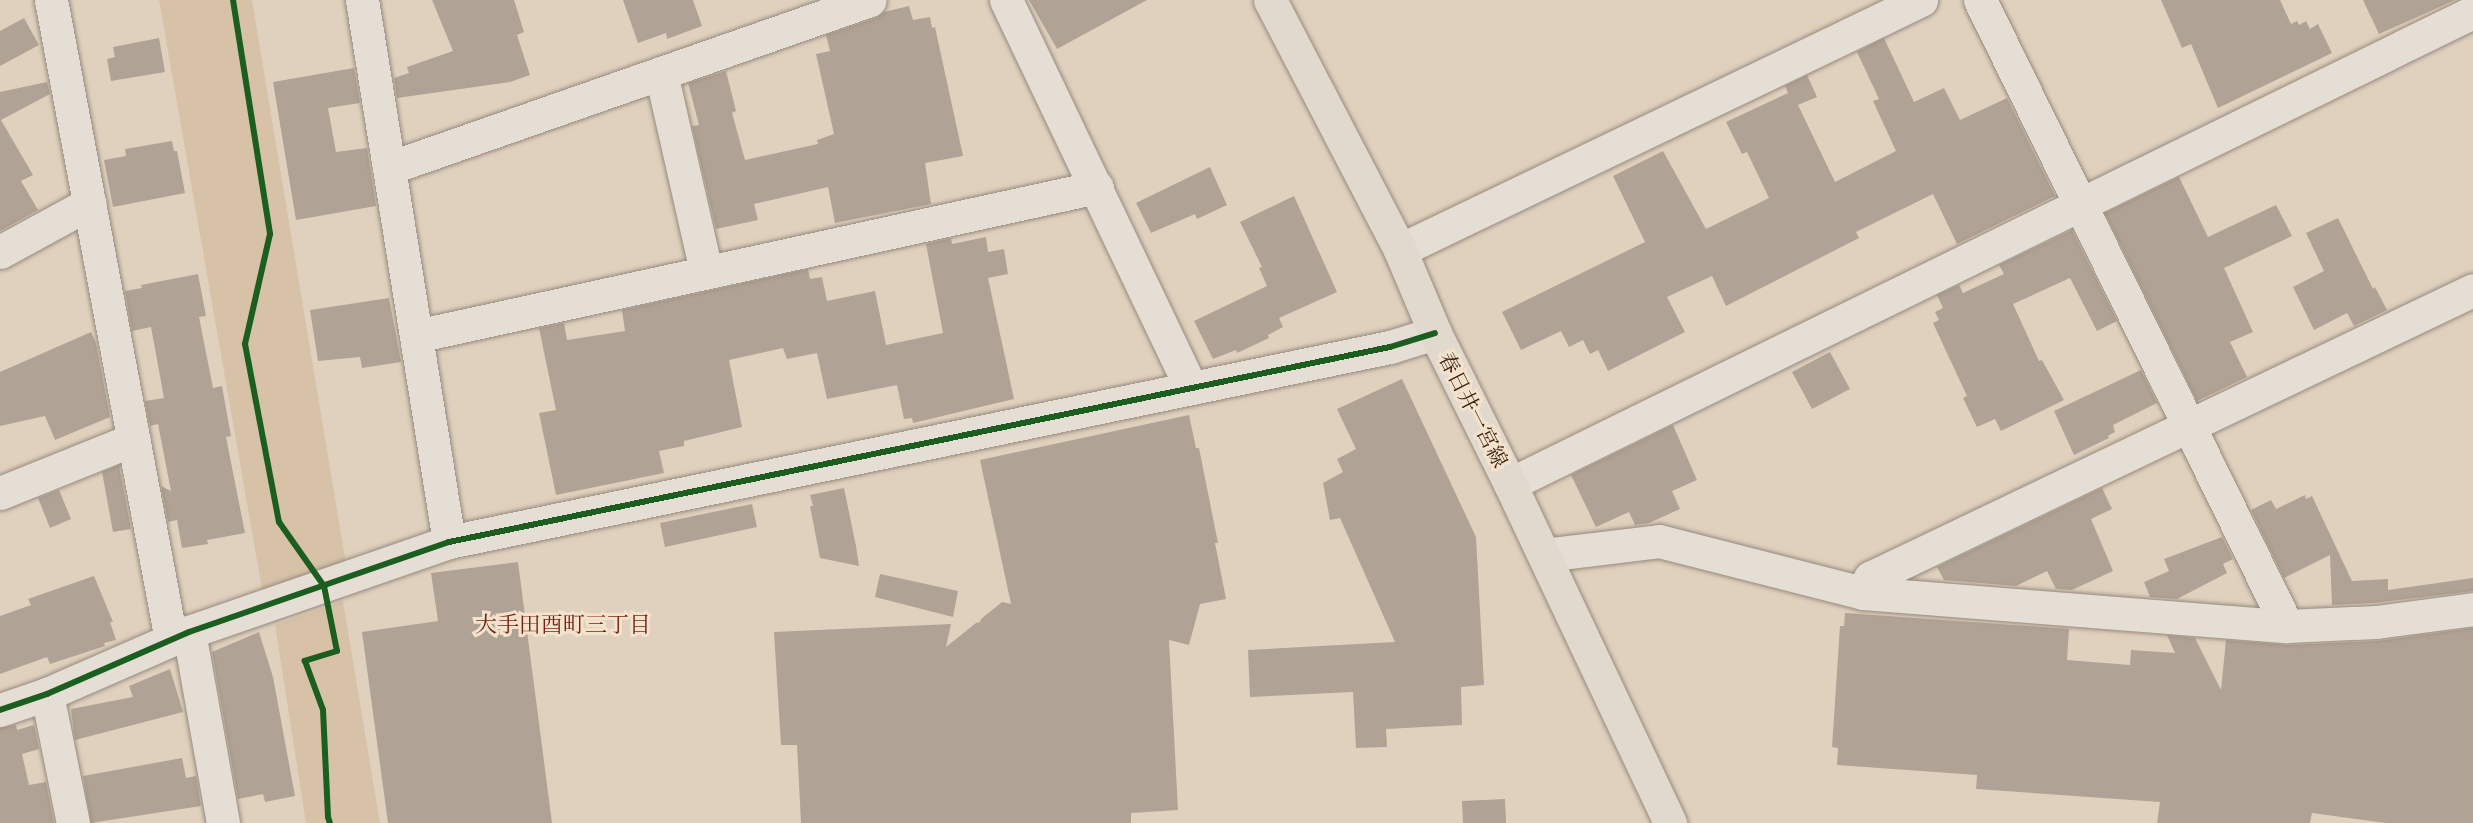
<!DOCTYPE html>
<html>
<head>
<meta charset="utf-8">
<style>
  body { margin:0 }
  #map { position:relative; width:2473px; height:823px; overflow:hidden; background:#e0d1be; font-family:"EB Garamond","Noto Serif JP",serif }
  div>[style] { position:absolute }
  .green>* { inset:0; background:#d7c2a8 }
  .building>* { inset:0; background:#b0a396 }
  .roads { filter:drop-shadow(0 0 2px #968a7d) drop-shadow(0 0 2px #968a7d) }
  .street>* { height:33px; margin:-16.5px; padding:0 16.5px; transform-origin:16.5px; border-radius:16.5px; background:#e5ded5 }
  .primary>* { height:33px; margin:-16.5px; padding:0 16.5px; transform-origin:16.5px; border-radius:16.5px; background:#e1d9ce }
  .cycleway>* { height:6px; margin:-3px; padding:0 3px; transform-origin:3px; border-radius:3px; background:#1b5e20 }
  span { translate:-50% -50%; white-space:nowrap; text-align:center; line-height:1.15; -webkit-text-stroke:6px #f3e2cc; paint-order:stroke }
  .street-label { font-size:21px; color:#3d2110 }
  .neighbourhood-label { font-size:22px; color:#7a1f14 }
</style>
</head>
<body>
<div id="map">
  <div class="green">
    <div style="clip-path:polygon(159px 0,252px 0,346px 564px,262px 589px)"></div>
    <div style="clip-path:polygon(343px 601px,380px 823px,306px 823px,275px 625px)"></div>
  </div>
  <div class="building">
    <div style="clip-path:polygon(432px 0,514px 0,524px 32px,517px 35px,530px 75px,510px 82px,397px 98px,394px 78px,409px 73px,407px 67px,453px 51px)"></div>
    <div style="clip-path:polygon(623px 0,693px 0,702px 26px,667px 39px,666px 33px,638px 43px)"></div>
    <div style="clip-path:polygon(1029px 0,1147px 0,1057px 49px)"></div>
    <div style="clip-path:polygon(2161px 0,2280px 0,2291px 24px,2297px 21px,2299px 25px,2306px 21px,2310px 29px,2318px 24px,2332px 53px,2218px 108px,2191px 44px,2182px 48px)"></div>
    <div style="clip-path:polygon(2363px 0,2455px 0,2379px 34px)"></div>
    <div style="clip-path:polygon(909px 6px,913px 20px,930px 17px,932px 28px,935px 27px,963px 156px,925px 163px,931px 204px,835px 223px,828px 187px,754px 204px,758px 220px,716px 229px,692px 126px,699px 125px,688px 83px,726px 71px,736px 111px,732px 113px,745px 160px,818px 144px,817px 140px,834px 134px,816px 54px,830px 51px,826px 35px,876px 18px,884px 12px)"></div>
    <div style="clip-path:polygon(24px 18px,39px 45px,0 66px,0 31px)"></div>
    <div style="clip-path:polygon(159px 38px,165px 72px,111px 81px,107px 59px,115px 57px,113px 47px)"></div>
    <div style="clip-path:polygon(1884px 38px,1914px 102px,1944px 88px,1960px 120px,2007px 98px,2055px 196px,1957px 244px,1933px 194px,1856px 232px,1859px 238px,1726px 306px,1712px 276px,1667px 297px,1685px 332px,1608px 371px,1598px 350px,1590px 354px,1583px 340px,1569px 347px,1561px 331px,1521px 350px,1502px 312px,1645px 242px,1613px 176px,1663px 151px,1706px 229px,1769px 198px,1747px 152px,1742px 154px,1726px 122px,1788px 93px,1785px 86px,1807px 75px,1817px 97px,1798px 105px,1835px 182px,1896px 151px,1873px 101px,1879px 99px,1857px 52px)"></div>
    <div style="clip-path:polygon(354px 68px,360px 103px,328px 108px,336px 152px,367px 148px,376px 206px,296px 220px,273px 82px)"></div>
    <div style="clip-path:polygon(47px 82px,50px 94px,1px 120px,33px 175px,21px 181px,38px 210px,0 231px,0 92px)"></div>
    <div style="clip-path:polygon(172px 141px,174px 151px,177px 151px,185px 193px,113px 207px,104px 160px,126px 156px,125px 149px)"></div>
    <div style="clip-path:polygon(1210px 167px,1227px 205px,1197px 219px,1195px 214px,1151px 233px,1136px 203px)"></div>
    <div style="clip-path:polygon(2179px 177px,2208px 237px,2276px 205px,2292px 236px,2224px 268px,2253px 332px,2230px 342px,2247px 377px,2197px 401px,2105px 213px)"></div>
    <div style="clip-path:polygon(1294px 196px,1337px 292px,1279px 318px,1283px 327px,1268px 335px,1269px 338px,1237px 353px,1236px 350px,1213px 359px,1194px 321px,1267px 286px,1259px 268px,1262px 267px,1240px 222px)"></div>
    <div style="clip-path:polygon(2338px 218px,2373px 289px,2375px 287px,2387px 310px,2354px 326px,2347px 313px,2314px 330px,2293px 287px,2324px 271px,2306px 233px)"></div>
    <div style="clip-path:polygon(2072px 230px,2117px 321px,2097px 331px,2070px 278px,2013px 304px,2039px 361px,2042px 360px,2064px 400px,2001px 431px,1995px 419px,1977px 427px,1963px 398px,1967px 396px,1933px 323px,1939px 320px,1935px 312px,1943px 308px,1937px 295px,1959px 285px,1963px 293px,2004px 274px,1999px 265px)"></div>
    <div style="clip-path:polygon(986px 237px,988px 252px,1004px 249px,1008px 274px,988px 278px,1014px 399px,913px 423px,912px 418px,904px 419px,897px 385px,827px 399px,817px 353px,787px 359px,783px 348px,729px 360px,742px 427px,684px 441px,684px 446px,659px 451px,664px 473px,556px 495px,539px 413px,556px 410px,539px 328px,564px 323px,567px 340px,625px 331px,622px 310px,808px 269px,810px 279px,822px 277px,827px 301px,875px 291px,886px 345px,943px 333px,926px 244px,951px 238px,952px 244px)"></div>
    <div style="clip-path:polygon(198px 274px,206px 316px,199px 317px,213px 388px,222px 386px,231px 436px,226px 437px,245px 533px,207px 540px,208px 544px,182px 548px,177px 520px,168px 522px,161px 486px,171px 491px,158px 424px,150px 426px,145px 401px,164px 398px,151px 327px,132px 331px,125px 291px,142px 288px,141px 285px)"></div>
    <div style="clip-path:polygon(389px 298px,401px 362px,362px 368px,360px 357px,318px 361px,310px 310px)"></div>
    <div style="clip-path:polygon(91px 332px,96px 343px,110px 417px,55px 440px,45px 416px,0 426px,0 372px)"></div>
    <div style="clip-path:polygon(1830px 352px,1850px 389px,1812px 409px,1792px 372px)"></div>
    <div style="clip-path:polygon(2141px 370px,2157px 403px,2113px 425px,2115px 432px,2108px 436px,2109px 438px,2074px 455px,2054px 411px)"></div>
    <div style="clip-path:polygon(1402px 379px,1476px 537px,1484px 685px,1461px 687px,1462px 725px,1386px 729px,1387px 747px,1356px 748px,1353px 692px,1250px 697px,1248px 650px,1395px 642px,1340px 518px,1330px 520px,1323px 483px,1343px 472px,1337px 459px,1356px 449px,1337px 409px)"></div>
    <div style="clip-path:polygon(1189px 415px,1196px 448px,1199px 448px,1218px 543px,1215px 543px,1226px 599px,1200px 604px,1189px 645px,1169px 640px,1178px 810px,1131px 813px,1131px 823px,801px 823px,797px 745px,781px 745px,774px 632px,951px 624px,946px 647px,976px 623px,980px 622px,981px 619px,1002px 602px,1011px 604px,980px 460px)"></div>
    <div style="clip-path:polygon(1673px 425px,1697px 480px,1672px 491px,1680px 509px,1649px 523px,1635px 525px,1629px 512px,1596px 527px,1571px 475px)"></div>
    <div style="clip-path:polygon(119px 465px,131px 529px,113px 532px,102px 472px)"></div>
    <div style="clip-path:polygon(844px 488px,856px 546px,859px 566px,820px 558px,810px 506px,813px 506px,810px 495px)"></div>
    <div style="clip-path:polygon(2102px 488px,2112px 509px,2091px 519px,2113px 571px,2072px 590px,2056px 589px,2047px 571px,2016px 586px,1944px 580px,1937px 567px)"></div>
    <div style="clip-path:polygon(59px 490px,71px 519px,50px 528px,38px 498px)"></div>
    <div style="clip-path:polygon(2305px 495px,2306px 499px,2312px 496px,2352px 581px,2388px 579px,2388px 590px,2473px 578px,2473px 591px,2374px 603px,2332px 605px,2330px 555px,2284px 578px,2251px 510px,2271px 500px,2276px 509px)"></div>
    <div style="clip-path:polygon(752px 504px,757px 527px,665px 547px,660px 523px)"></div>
    <div style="clip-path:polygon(2222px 537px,2233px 559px,2223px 564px,2227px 573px,2177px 599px,2150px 597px,2144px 582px,2169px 571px,2164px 559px)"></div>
    <div style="clip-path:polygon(518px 562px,552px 823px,388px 823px,362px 632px,438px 621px,431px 573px)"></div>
    <div style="clip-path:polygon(880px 574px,958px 591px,953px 617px,875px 597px)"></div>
    <div style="clip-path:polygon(94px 576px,113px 622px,110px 622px,116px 640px,104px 643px,105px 646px,50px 664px,47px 657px,0 674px,0 616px,31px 605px,28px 599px)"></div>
    <div style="clip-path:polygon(1845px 613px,2069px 629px,2067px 660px,2130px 665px,2131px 650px,2175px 653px,2167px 635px,2195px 638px,2221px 690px,2226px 640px,2288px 645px,2377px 641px,2473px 628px,2473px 823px,2386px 823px,2312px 813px,2310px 823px,2157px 823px,2160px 802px,1976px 789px,1977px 775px,1837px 765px,1838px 748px,1832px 747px,1840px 626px,1844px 626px)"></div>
    <div style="clip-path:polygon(259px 632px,273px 677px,295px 796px,265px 802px,263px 794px,238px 799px,212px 652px)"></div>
    <div style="clip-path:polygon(170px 669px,183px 712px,75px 740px,71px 709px,133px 697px,129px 686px)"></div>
    <div style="clip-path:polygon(16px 725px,17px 730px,34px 725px,39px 749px,22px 754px,29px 785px,46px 782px,54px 823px,0 823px,0 728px)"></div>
    <div style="clip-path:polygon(182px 758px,186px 778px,196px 776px,201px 806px,91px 823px,83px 776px)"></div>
    <div style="clip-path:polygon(1505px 799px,1506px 823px,1463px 823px,1462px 801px)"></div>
  </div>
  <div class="roads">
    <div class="street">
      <div style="left:51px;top:0;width:651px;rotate:79.38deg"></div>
      <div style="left:362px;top:0;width:549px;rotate:80.88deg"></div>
      <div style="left:1006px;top:0;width:429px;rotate:64.5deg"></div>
      <div style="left:1980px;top:0;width:697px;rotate:63.88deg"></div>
      <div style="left:661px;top:73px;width:203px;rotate:77.2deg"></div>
      <div style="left:389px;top:168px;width:509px;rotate:-19.25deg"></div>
      <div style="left:1400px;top:250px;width:578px;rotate:-25.63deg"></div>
      <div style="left:0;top:252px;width:102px;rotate:-28.6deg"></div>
      <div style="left:416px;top:336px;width:697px;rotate:-12.34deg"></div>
      <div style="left:1510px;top:484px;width:1072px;rotate:-26.11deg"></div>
      <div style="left:0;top:493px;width:144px;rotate:-21.9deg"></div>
      <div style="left:1544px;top:555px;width:116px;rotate:-6.9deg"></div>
      <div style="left:1659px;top:541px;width:211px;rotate:14.3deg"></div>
      <div style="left:1863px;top:593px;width:425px;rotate:4.5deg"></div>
      <div style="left:2287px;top:626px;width:89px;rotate:-2.6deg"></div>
      <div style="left:2376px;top:622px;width:98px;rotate:-7.6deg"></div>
      <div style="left:1863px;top:593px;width:17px;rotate:-65deg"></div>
      <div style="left:1870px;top:578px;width:668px;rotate:-25.53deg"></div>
      <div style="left:189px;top:632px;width:194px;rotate:79.9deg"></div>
      <div style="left:47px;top:694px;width:132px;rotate:78.6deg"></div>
      <div style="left:0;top:710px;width:50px;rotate:-18.8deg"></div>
      <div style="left:47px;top:694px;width:155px;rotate:-23.6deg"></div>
      <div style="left:189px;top:632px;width:275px;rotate:-19.1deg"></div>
      <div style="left:449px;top:542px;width:961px;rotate:-11.71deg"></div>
      <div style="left:1390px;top:347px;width:47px;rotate:-17.3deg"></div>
    </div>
    <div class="primary">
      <div style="left:1270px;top:0;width:282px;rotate:62.5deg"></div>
      <div style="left:1400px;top:250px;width:90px;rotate:67.1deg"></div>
      <div style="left:1435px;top:333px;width:169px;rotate:63.6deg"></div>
      <div style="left:1510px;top:484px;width:375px;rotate:64.7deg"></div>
    </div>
  </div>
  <div class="cycleway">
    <div style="left:233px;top:0;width:237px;rotate:81deg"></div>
    <div style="left:270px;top:234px;width:113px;rotate:102.8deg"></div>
    <div style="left:245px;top:344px;width:181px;rotate:79.2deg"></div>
    <div style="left:279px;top:522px;width:78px;rotate:54.9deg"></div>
    <div style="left:324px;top:586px;width:66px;rotate:78.7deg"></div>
    <div style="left:337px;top:651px;width:34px;rotate:163deg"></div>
    <div style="left:305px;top:661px;width:52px;rotate:69.8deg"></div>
    <div style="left:323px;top:710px;width:107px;rotate:87.3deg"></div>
    <div style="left:328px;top:817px;width:6px;rotate:72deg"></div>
    <div style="left:0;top:710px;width:50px;rotate:-18.8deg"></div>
    <div style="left:47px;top:694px;width:155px;rotate:-23.6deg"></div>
    <div style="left:189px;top:632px;width:275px;rotate:-19.1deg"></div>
    <div style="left:449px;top:542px;width:961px;rotate:-11.71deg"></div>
    <div style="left:1390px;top:347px;width:47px;rotate:-17.3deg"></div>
  </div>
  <div class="street-label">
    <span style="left:1473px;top:410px;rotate:63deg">春日井一宮線</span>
  </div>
  <div class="neighbourhood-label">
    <span style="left:563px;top:625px">大手田酉町三丁目</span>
  </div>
</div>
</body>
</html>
